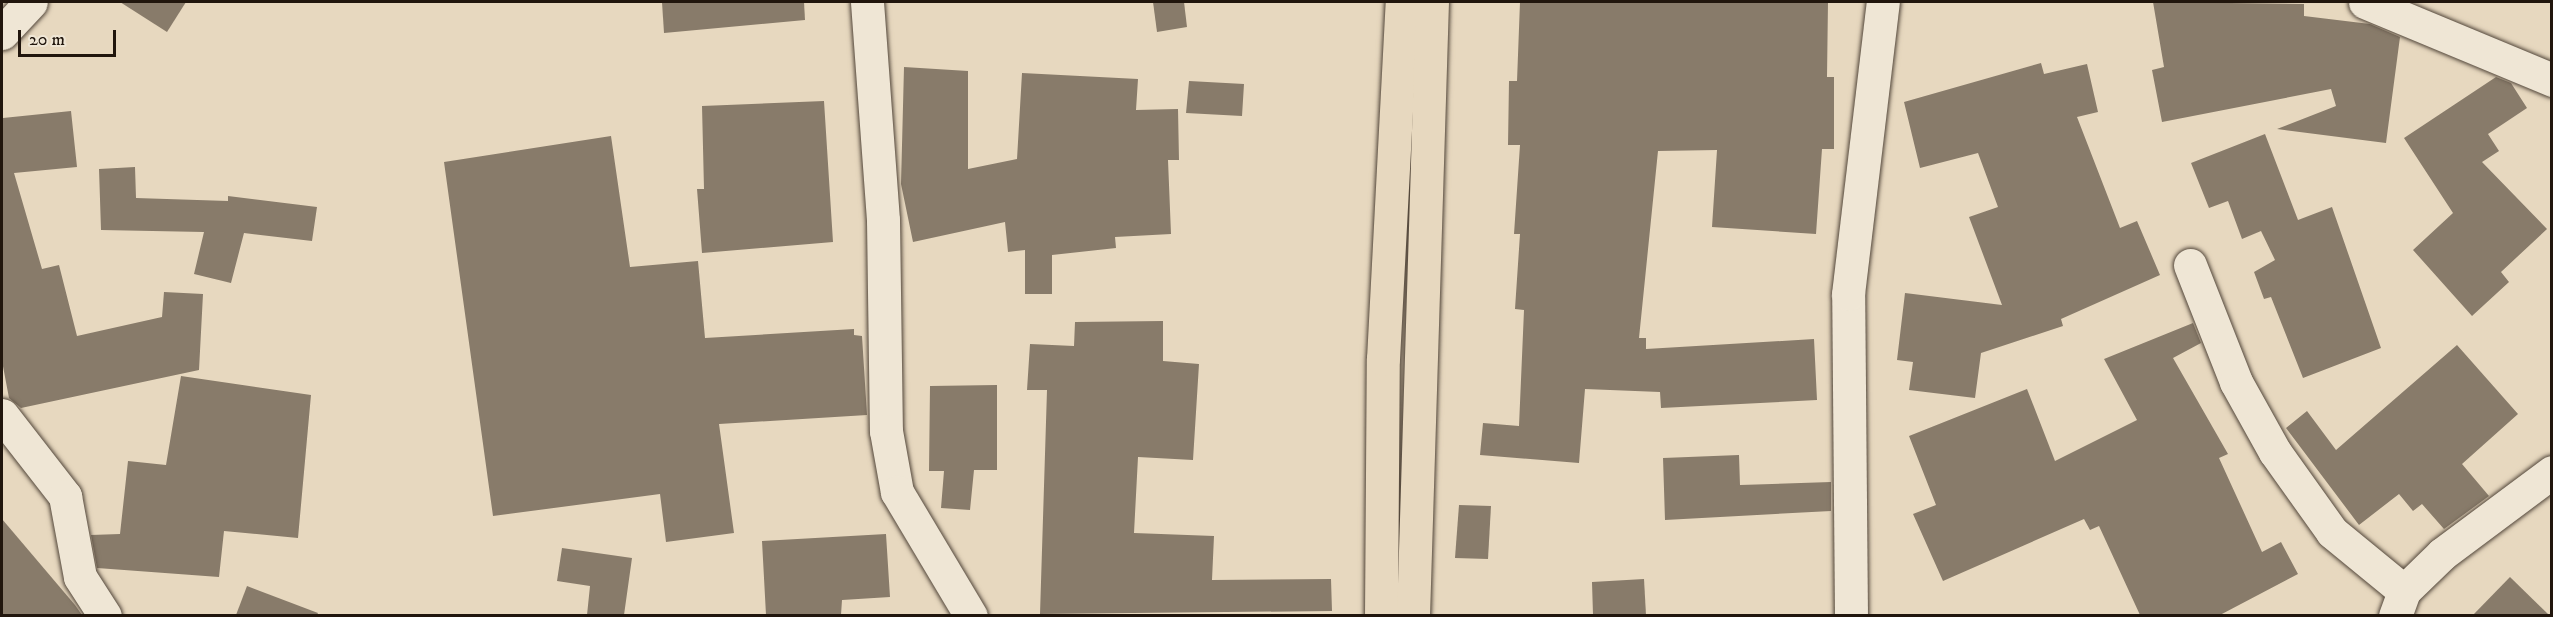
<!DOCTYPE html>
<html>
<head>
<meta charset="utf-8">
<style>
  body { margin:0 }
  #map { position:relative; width:2553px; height:617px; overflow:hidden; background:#e7d8bf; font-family:"IM FELL DW Pica",serif }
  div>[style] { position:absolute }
  .building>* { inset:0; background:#887b6a }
  .roads { filter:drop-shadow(0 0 2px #52463a) drop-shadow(0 0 2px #52463a) }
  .minor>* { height:33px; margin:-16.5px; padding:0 16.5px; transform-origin:16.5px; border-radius:16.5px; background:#efe6d5 }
  .major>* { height:33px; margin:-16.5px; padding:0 16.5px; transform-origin:16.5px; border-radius:16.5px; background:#e7d8bf }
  span { translate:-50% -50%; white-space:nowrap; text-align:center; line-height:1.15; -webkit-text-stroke:5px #efe6d5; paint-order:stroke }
  .frame { position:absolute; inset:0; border:3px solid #21160d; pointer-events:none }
  .scale { position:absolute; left:18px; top:30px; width:98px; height:27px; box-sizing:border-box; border:3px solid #21160d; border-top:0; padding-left:8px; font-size:18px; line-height:21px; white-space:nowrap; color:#21160d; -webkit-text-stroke:4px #efe6d5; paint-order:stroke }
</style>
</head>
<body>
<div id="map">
  <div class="building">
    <div style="clip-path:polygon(120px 2px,186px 2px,167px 32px)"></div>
    <div style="clip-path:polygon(662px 2px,804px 2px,805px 20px,664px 33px)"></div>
    <div style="clip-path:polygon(1153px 2px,1184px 2px,1187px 27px,1157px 32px)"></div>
    <div style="clip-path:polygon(1520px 2px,1828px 2px,1827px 77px,1834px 77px,1834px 149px,1822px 149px,1816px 234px,1712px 227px,1717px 150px,1658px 151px,1639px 338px,1646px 338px,1646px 349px,1814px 339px,1817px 400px,1661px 408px,1660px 392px,1585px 389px,1579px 463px,1480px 455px,1483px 423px,1519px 426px,1524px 310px,1515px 309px,1520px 234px,1514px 234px,1520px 145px,1508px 145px,1509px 81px,1517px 81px)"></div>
    <div style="clip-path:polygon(2153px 2px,2304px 4px,2304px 16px,2370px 24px,2400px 37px,2386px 143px,2277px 129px,2336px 106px,2331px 89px,2162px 122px,2152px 70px,2164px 67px)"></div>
    <div style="clip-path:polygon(2041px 63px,2044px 74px,2087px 64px,2098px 112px,2077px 117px,2120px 228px,2137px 221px,2160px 275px,2061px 319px,2063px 326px,1981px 353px,1975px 398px,1909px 390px,1913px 362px,1897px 360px,1905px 293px,2002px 305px,1969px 217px,1998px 207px,1978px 153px,1920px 168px,1904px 102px)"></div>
    <div style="clip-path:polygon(904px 67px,968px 71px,968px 169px,1017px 159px,1022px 73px,1138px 79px,1136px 110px,1178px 109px,1179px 160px,1168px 160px,1171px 234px,1115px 237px,1116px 248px,1052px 255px,1052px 294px,1025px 294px,1025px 250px,1008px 252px,1005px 222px,913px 242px,901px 184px)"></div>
    <div style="clip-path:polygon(2496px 77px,2511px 83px,2527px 108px,2488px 134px,2499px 151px,2482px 162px,2547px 229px,2501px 272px,2509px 282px,2472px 316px,2413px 250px,2453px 213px,2404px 138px)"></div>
    <div style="clip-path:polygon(1189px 81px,1244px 84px,1242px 116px,1186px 113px)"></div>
    <div style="clip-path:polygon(824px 101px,833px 242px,702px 253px,697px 189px,704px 189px,702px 106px)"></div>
    <div style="clip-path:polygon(71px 111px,77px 167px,14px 173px,42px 269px,59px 265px,77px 336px,162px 317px,164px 292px,203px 294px,199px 370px,21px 408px,9px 398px,2px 361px,3px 118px)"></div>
    <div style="clip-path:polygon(2265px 134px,2298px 220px,2332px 207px,2381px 348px,2303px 378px,2271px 297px,2264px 299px,2254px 272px,2275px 260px,2261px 231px,2242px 239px,2228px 201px,2209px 208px,2191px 163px)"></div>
    <div style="clip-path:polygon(611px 136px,630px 267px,698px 261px,705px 338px,854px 329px,854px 335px,862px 336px,867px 415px,719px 424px,734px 533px,666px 542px,660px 494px,493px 516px,444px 162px)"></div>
    <div style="clip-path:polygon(135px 167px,136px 198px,228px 201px,228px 196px,317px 207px,312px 241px,244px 233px,231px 283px,194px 274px,204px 232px,101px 230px,99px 169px)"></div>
    <div style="clip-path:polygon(1163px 321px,1163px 361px,1199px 364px,1193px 460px,1138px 457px,1134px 533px,1214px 536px,1212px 580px,1331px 579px,1332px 611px,1040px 614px,1047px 390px,1027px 390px,1030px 344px,1074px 346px,1075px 322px)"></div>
    <div style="clip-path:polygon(2193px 323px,2201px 343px,2173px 358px,2228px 454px,2219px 458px,2262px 552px,2281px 542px,2298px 574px,2220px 615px,2140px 615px,2099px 526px,2090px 530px,2084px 519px,1943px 581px,1913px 514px,1936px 505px,1909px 436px,2027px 389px,2055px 461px,2137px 420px,2104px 359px)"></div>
    <div style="clip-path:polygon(2457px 345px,2518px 414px,2462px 464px,2489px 496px,2444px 529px,2422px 504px,2413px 511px,2399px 494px,2359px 525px,2286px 428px,2307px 411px,2336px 450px)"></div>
    <div style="clip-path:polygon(181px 376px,311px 395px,298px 538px,224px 531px,219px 577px,97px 568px,91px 535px,120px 534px,128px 461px,166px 465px)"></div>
    <div style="clip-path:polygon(997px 385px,997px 470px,974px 470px,970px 510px,941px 508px,944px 471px,929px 471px,930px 386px)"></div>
    <div style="clip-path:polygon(1739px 455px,1740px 485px,1831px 482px,1831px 511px,1665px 520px,1663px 458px)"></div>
    <div style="clip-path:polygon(1459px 505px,1491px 506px,1488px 559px,1455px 558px)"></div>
    <div style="clip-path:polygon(2px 519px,75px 605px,82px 615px,2px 615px)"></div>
    <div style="clip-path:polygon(886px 534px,890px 597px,842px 600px,841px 615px,766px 615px,762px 541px)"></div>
    <div style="clip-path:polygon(562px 548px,632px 558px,624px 615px,587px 615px,590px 586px,557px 581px)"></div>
    <div style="clip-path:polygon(2510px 577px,2549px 615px,2473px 615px)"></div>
    <div style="clip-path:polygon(1644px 579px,1646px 615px,1593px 615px,1592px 582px)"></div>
    <div style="clip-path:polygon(247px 586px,318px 613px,317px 615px,236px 615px)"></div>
  </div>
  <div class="roads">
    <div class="minor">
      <div style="left:867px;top:2px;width:219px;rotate:85.8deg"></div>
      <div style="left:883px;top:220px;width:211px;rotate:89.2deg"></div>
      <div style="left:886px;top:431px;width:62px;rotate:79.8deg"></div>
      <div style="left:897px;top:492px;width:144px;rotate:59.2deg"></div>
      <div style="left:2365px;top:2px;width:203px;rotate:22.6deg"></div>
      <div style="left:2px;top:33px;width:42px;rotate:-46.9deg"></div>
      <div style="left:2190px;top:265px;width:126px;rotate:68.5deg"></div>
      <div style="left:2236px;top:382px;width:80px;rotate:60.9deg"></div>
      <div style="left:2275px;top:452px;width:98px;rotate:54.5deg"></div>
      <div style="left:2332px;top:532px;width:93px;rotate:39.3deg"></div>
      <div style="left:2px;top:415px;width:103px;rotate:52.1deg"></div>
      <div style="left:65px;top:496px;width:82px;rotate:79.5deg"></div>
      <div style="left:80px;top:577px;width:46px;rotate:57.3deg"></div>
      <div style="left:1851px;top:616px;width:322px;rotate:-90.5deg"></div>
      <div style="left:1848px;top:294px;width:294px;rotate:-83.2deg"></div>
      <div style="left:2395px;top:616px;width:27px;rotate:-70deg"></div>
      <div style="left:2404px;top:591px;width:53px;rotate:-44.2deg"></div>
      <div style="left:2442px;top:554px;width:137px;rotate:-36.7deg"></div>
    </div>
    <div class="major">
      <div style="left:1381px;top:616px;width:257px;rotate:-89.6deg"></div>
      <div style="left:1383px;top:359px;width:358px;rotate:-87deg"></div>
      <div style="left:1413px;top:616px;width:614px;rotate:-88.23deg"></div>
    </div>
  </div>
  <div class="frame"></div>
  <div class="scale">20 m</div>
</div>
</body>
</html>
